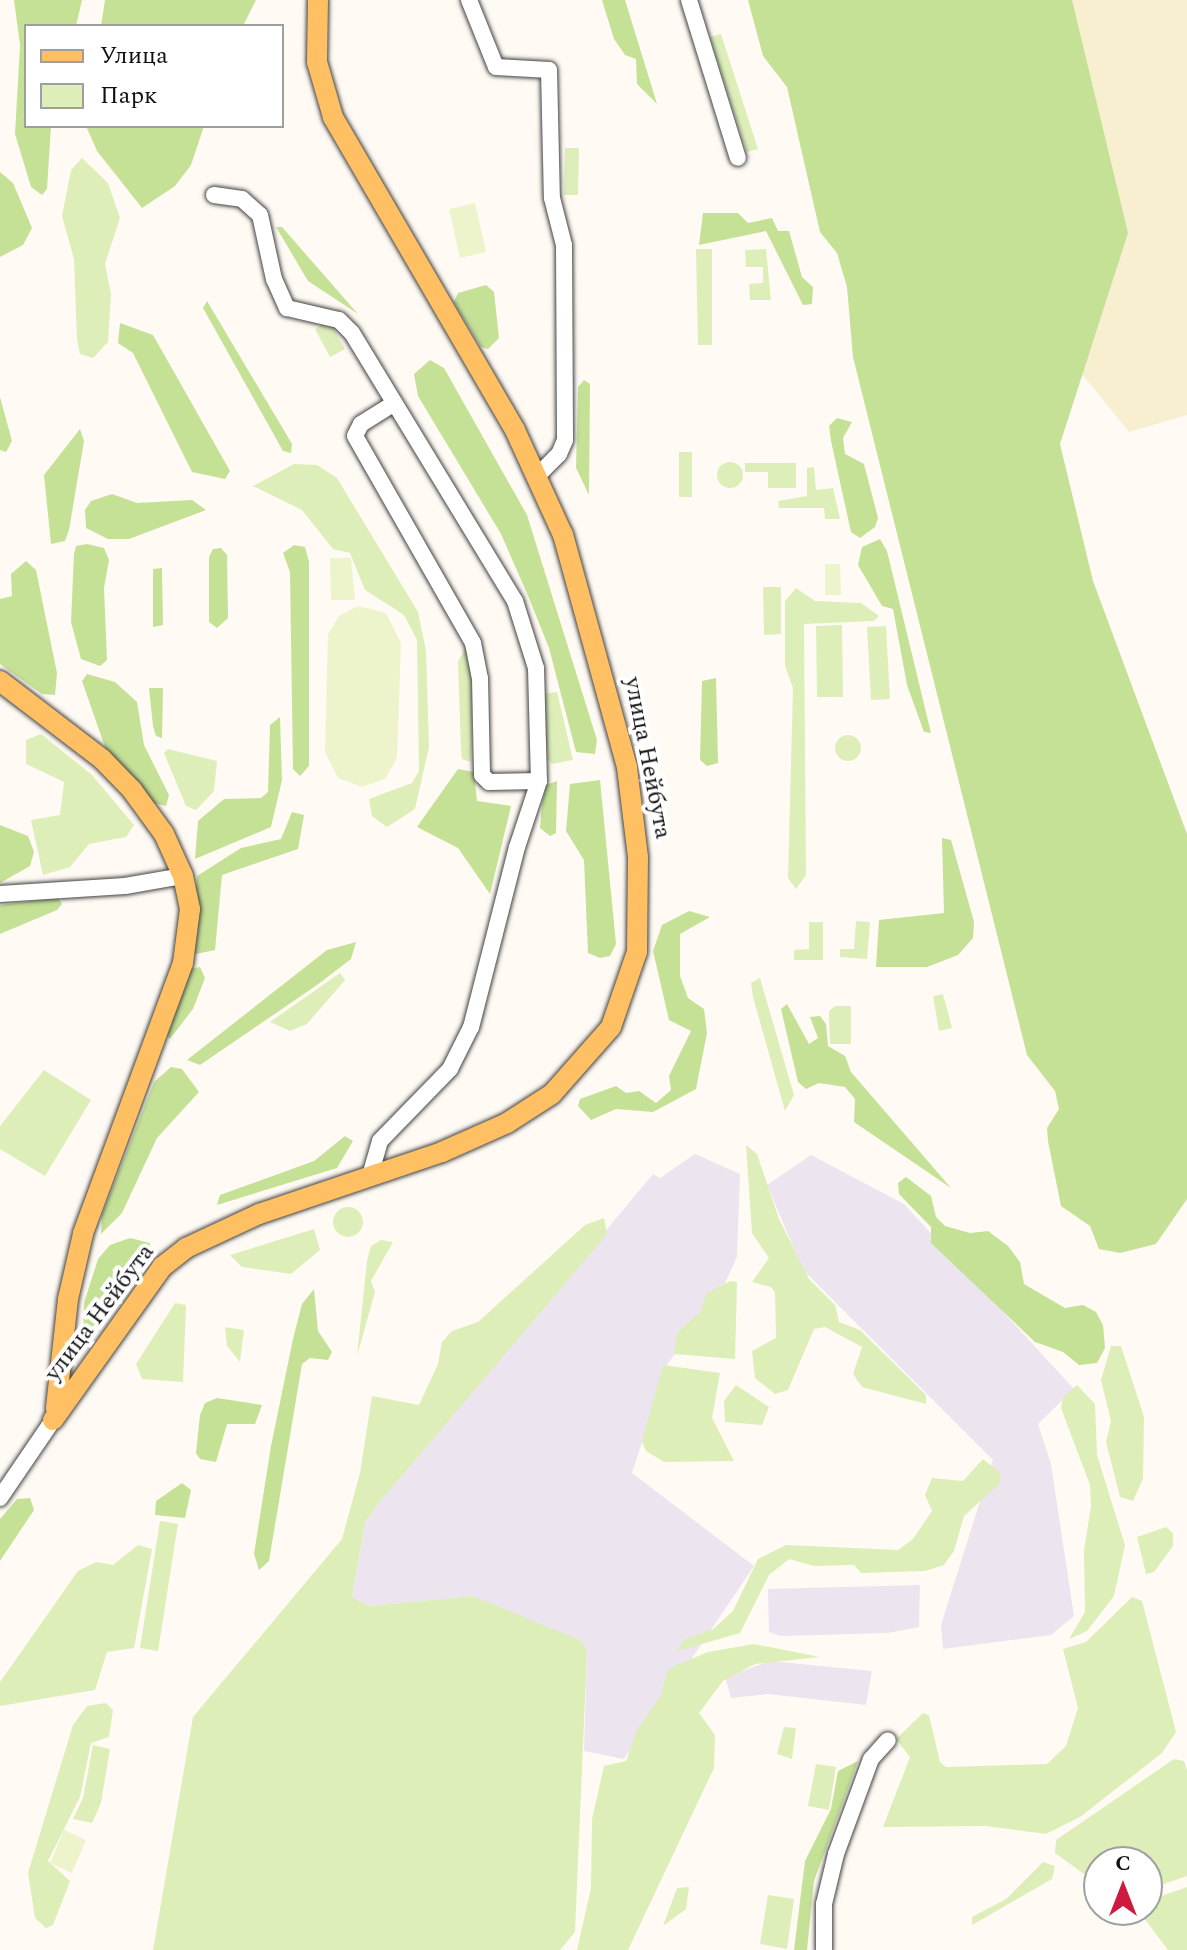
<!DOCTYPE html>
<html>
<head>
<meta charset="utf-8">
<style>
  body { margin:0 }
  #map { position:relative; width:1187px; height:1950px; overflow:hidden; background:#fffbf4; font-family:Spectral,serif }
  div>[style] { position:absolute }
  .industrial>* { inset:0; background:#ece4ef }
  .farmland>* { inset:0; background:#f8eed0 }
  .green>* { inset:0; background:#ddeeb8 }
  .round { border-radius:50% }
  .forest>* { inset:0; background:#c4e196 }
  .pitch>* { inset:0; background:#edf4cb }
  .roads { filter:drop-shadow(0 0 2px #434343) drop-shadow(0 0 2px #434343) }
  .minor>* { height:16px; margin:-8px; padding:0 8px; transform-origin:8px; border-radius:8px; background:#fff }
  .major>* { height:20px; margin:-10px; padding:0 10px; transform-origin:10px; border-radius:10px; background:#ffc064 }
  span { translate:-50% -50%; white-space:nowrap; text-align:center; line-height:1.15; -webkit-text-stroke:8px #fff; paint-order:stroke }
  .street-label { font-size:24px; color:#101010 }
  .legend { position:absolute; left:24px; top:24px; width:260px; height:104px; box-sizing:border-box; background:#fff; border:2px solid #9f9f9f; margin:0; padding:10px 14px; list-style:none; font-size:24px; color:#101010 }
  .legend li { display:flex; align-items:center; gap:16px; height:40px }
  .legend b { width:40px; border:2px solid #9f9f9f }
  .north { position:absolute; left:1083px; top:1846px; width:80px; height:80px; box-sizing:border-box; background:#fff; border:2px solid #9f9f9f; border-radius:50%; rotate:0deg; font-size:22px; font-weight:700; line-height:32px; text-align:center; color:#101010 }
  .north::after { content:''; display:block; margin:auto; width:28px; height:36px; background:#cf1a40; clip-path:polygon(50% 0,100% 100%,50% 72%,0 100%) }
</style>
</head>
<body>
<div id="map">
  <div class="industrial">
    <div style="clip-path:polygon(695px 1154px,740px 1174px,737px 1257px,724px 1285px,667px 1365px,632px 1473px,754px 1566px,624px 1759px,584px 1751px,587px 1652px,473px 1596px,370px 1606px,352px 1597px,365px 1523px,377px 1505px,653px 1174px,660px 1178px)"></div>
    <div style="clip-path:polygon(811px 1155px,904px 1204px,1074px 1389px,1038px 1424px,1051px 1464px,1074px 1616px,1051px 1635px,943px 1649px,941px 1625px,993px 1460px,803px 1270px,767px 1185px)"></div>
    <div style="clip-path:polygon(920px 1585px,919px 1627px,888px 1633px,781px 1636px,769px 1632px,768px 1589px)"></div>
    <div style="clip-path:polygon(770px 1661px,872px 1671px,866px 1705px,768px 1694px,731px 1698px,725px 1677px)"></div>
  </div>
  <div class="farmland">
    <div style="clip-path:polygon(1000px 0,1187px 0,1187px 415px,1129px 432px,1073px 363px)"></div>
  </div>
  <div class="green">
    <div style="clip-path:polygon(721px 34px,758px 149px,747px 152px,710px 37px)"></div>
    <div style="clip-path:polygon(565px 148px,579px 148px,578px 195px,564px 195px)"></div>
    <div style="clip-path:polygon(82px 158px,108px 183px,120px 218px,105px 264px,111px 294px,108px 342px,93px 358px,80px 354px,77px 340px,74px 259px,62px 216px,71px 170px)"></div>
    <div style="clip-path:polygon(696px 249px,712px 249px,712px 345px,698px 345px)"></div>
    <div style="clip-path:polygon(766px 249px,771px 300px,750px 300px,749px 284px,763px 283px,763px 267px,746px 267px,745px 250px)"></div>
    <div style="clip-path:polygon(329px 321px,345px 349px,330px 357px,315px 329px)"></div>
    <div style="clip-path:polygon(679px 452px,692px 452px,692px 497px,679px 497px)"></div>
    <div class="round" style="left:717px;top:462px;width:26px;height:26px"></div>
    <div style="clip-path:polygon(745px 463px,796px 463px,796px 488px,768px 488px,768px 472px,745px 472px)"></div>
    <div style="clip-path:polygon(294px 464px,317px 465px,337px 478px,418px 612px,426px 651px,429px 747px,415px 809px,387px 827px,372px 816px,369px 799px,412px 783px,419px 771px,417px 640px,404px 615px,365px 590px,350px 553px,333px 549px,302px 510px,253px 486px)"></div>
    <div style="clip-path:polygon(814px 467px,816px 490px,833px 488px,840px 519px,825px 519px,824px 508px,779px 508px,778px 501px,807px 496px,807px 468px)"></div>
    <div style="clip-path:polygon(763px 587px,781px 587px,781px 634px,764px 635px)"></div>
    <div style="clip-path:polygon(796px 588px,815px 601px,861px 603px,879px 616px,874px 621px,804px 624px,806px 875px,796px 889px,788px 878px,793px 688px,785px 666px,785px 601px)"></div>
    <div style="clip-path:polygon(842px 625px,843px 697px,817px 697px,816px 626px)"></div>
    <div style="clip-path:polygon(886px 626px,890px 699px,871px 700px,867px 627px)"></div>
    <div style="clip-path:polygon(468px 643px,473px 681px,471px 762px,462px 759px,461px 750px,458px 662px)"></div>
    <div style="clip-path:polygon(557px 692px,573px 760px,552px 764px,543px 754px,542px 694px)"></div>
    <div style="clip-path:polygon(41px 734px,92px 775px,134px 825px,126px 837px,89px 844px,70px 867px,43px 875px,31px 820px,60px 815px,64px 782px,26px 764px,26px 740px)"></div>
    <div class="round" style="left:835px;top:735px;width:26px;height:26px"></div>
    <div style="clip-path:polygon(168px 749px,217px 761px,214px 791px,196px 810px,186px 806px,164px 753px)"></div>
    <div style="clip-path:polygon(856px 921px,870px 922px,867px 959px,840px 957px,840px 949px,854px 949px)"></div>
    <div style="clip-path:polygon(809px 922px,823px 922px,823px 960px,794px 960px,794px 950px,809px 949px)"></div>
    <div style="clip-path:polygon(340px 973px,345px 980px,307px 1024px,290px 1031px,270px 1022px)"></div>
    <div style="clip-path:polygon(760px 978px,794px 1095px,785px 1111px,753px 997px,751px 983px)"></div>
    <div style="clip-path:polygon(943px 994px,952px 1028px,939px 1031px,933px 996px)"></div>
    <div style="clip-path:polygon(835px 1006px,851px 1006px,851px 1044px,830px 1044px,829px 1011px)"></div>
    <div style="clip-path:polygon(44px 1070px,91px 1100px,45px 1176px,0 1149px,0 1126px)"></div>
    <div style="clip-path:polygon(746px 1145px,757px 1154px,779px 1219px,809px 1279px,835px 1305px,839px 1322px,860px 1330px,926px 1395px,926px 1404px,862px 1387px,853px 1374px,862px 1347px,825px 1327px,814px 1329px,788px 1390px,775px 1394px,755px 1378px,752px 1351px,776px 1338px,775px 1293px,771px 1287px,752px 1282px,769px 1258px,752px 1233px)"></div>
    <div class="round" style="left:333px;top:1207px;width:30px;height:30px"></div>
    <div style="clip-path:polygon(604px 1218px,607px 1234px,377px 1505px,365px 1523px,352px 1597px,370px 1606px,473px 1596px,582px 1641px,587px 1652px,575px 1932px,560px 1950px,153px 1950px,193px 1717px,342px 1539px,360px 1473px,372px 1396px,419px 1405px,438px 1364px,442px 1342px,452px 1331px,478px 1322px,585px 1225px)"></div>
    <div style="clip-path:polygon(314px 1229px,320px 1250px,291px 1274px,242px 1267px,230px 1255px)"></div>
    <div style="clip-path:polygon(381px 1240px,393px 1242px,371px 1281px,375px 1292px,357px 1356px,367px 1261px,371px 1246px)"></div>
    <div style="clip-path:polygon(730px 1281px,737px 1282px,735px 1359px,674px 1354px,677px 1333px,700px 1312px,707px 1293px)"></div>
    <div style="clip-path:polygon(175px 1303px,186px 1305px,183px 1382px,142px 1379px,136px 1364px)"></div>
    <div style="clip-path:polygon(225px 1327px,244px 1330px,240px 1362px,227px 1346px)"></div>
    <div style="clip-path:polygon(1111px 1346px,1121px 1346px,1144px 1417px,1143px 1479px,1133px 1501px,1120px 1497px,1106px 1442px,1111px 1421px,1101px 1380px)"></div>
    <div style="clip-path:polygon(663px 1365px,720px 1373px,712px 1418px,734px 1461px,664px 1462px,646px 1451px,642px 1441px)"></div>
    <div style="clip-path:polygon(736px 1385px,769px 1407px,762px 1425px,725px 1422px,724px 1401px)"></div>
    <div style="clip-path:polygon(1077px 1385px,1095px 1404px,1097px 1455px,1125px 1545px,1114px 1596px,1087px 1631px,1069px 1639px,1085px 1612px,1084px 1550px,1091px 1506px,1090px 1485px,1061px 1408px,1063px 1397px)"></div>
    <div style="clip-path:polygon(983px 1459px,1000px 1473px,1000px 1483px,964px 1516px,954px 1551px,944px 1565px,925px 1571px,861px 1573px,854px 1565px,814px 1566px,789px 1559px,769px 1575px,740px 1633px,677px 1651px,684px 1640px,713px 1629px,733px 1611px,758px 1559px,786px 1545px,898px 1550px,913px 1539px,932px 1511px,925px 1495px,932px 1478px,963px 1481px)"></div>
    <div style="clip-path:polygon(160px 1521px,178px 1524px,158px 1651px,140px 1648px)"></div>
    <div style="clip-path:polygon(1166px 1527px,1173px 1533px,1173px 1546px,1154px 1572px,1146px 1574px,1137px 1537px)"></div>
    <div style="clip-path:polygon(138px 1545px,152px 1549px,134px 1648px,107px 1652px,95px 1690px,0 1706px,0 1682px,78px 1571px,96px 1562px,113px 1565px)"></div>
    <div style="clip-path:polygon(1132px 1597px,1142px 1601px,1176px 1732px,1162px 1753px,1080px 1817px,1046px 1834px,986px 1826px,883px 1827px,910px 1757px,896px 1739px,923px 1713px,929px 1715px,940px 1762px,946px 1767px,1047px 1764px,1066px 1746px,1078px 1708px,1063px 1649px,1086px 1642px)"></div>
    <div style="clip-path:polygon(754px 1644px,820px 1657px,755px 1664px,723px 1681px,699px 1713px,715px 1735px,714px 1768px,628px 1950px,577px 1950px,591px 1888px,592px 1819px,604px 1766px,626px 1761px,637px 1730px,660px 1697px,668px 1669px,708px 1652px)"></div>
    <div style="clip-path:polygon(106px 1703px,113px 1710px,109px 1737px,91px 1743px,80px 1797px,48px 1861px,70px 1881px,53px 1925px,46px 1928px,35px 1918px,28px 1873px,73px 1725px,87px 1706px)"></div>
    <div style="clip-path:polygon(784px 1727px,796px 1728px,792px 1759px,777px 1754px)"></div>
    <div style="clip-path:polygon(93px 1745px,110px 1749px,101px 1803px,92px 1823px,73px 1819px,83px 1798px)"></div>
    <div style="clip-path:polygon(1174px 1759px,1184px 1761px,1187px 1770px,1187px 1876px,1147px 1890px,1147px 1862px,1099px 1862px,1099px 1885px,1055px 1853px,1056px 1840px)"></div>
    <div style="clip-path:polygon(816px 1764px,836px 1767px,829px 1810px,808px 1806px)"></div>
    <div style="clip-path:polygon(1043px 1862px,1055px 1866px,1052px 1879px,972px 1925px,972px 1917px,1006px 1899px)"></div>
    <div style="clip-path:polygon(689px 1887px,686px 1909px,663px 1926px,677px 1888px)"></div>
    <div style="clip-path:polygon(1187px 1887px,1187px 1950px,1168px 1950px,1138px 1910px,1147px 1910px,1147px 1901px)"></div>
    <div style="clip-path:polygon(768px 1895px,794px 1899px,787px 1949px,760px 1944px)"></div>
  </div>
  <div class="forest">
    <div style="clip-path:polygon(14px 0,82px 0,76px 26px,26px 26px,26px 126px,51px 126px,47px 189px,42px 195px,31px 187px,15px 134px,20px 45px)"></div>
    <div style="clip-path:polygon(105px 0,256px 0,243px 26px,101px 26px)"></div>
    <div style="clip-path:polygon(602px 0,625px 0,657px 104px,637px 84px,636px 59px,625px 55px,614px 39px)"></div>
    <div style="clip-path:polygon(748px 0,1072px 0,1128px 233px,1060px 444px,1093px 581px,1187px 834px,1187px 1199px,1156px 1244px,1120px 1253px,1099px 1249px,1090px 1226px,1061px 1206px,1048px 1141px,1047px 1128px,1059px 1109px,1055px 1091px,1027px 1055px,853px 357px,847px 287px,837px 253px,820px 232px,787px 87px,763px 56px)"></div>
    <div style="clip-path:polygon(86px 126px,204px 126px,191px 165px,175px 186px,142px 208px,97px 151px)"></div>
    <div style="clip-path:polygon(0 172px,13px 183px,32px 228px,23px 245px,0 257px)"></div>
    <div style="clip-path:polygon(703px 213px,738px 213px,748px 223px,772px 218px,778px 231px,789px 231px,802px 277px,813px 287px,812px 304px,803px 305px,766px 231px,699px 245px)"></div>
    <div style="clip-path:polygon(276px 227px,282px 227px,358px 314px,308px 281px)"></div>
    <div style="clip-path:polygon(486px 285px,494px 292px,499px 338px,488px 349px,481px 347px,454px 302px,458px 293px)"></div>
    <div style="clip-path:polygon(207px 301px,292px 444px,291px 453px,283px 451px,203px 308px)"></div>
    <div style="clip-path:polygon(120px 323px,153px 335px,230px 471px,225px 479px,192px 472px,133px 353px,118px 343px)"></div>
    <div style="clip-path:polygon(430px 360px,444px 368px,527px 515px,597px 740px,595px 754px,576px 752px,549px 648px,529px 598px,501px 534px,418px 396px,414px 374px)"></div>
    <div style="clip-path:polygon(584px 380px,590px 384px,589px 495px,576px 468px,578px 387px)"></div>
    <div style="clip-path:polygon(0 397px,12px 441px,6px 452px,0 450px)"></div>
    <div style="clip-path:polygon(837px 418px,852px 422px,843px 438px,845px 454px,864px 464px,878px 518px,875px 527px,860px 538px,851px 532px,831px 441px,829px 426px)"></div>
    <div style="clip-path:polygon(80px 429px,84px 441px,69px 530px,65px 541px,51px 544px,44px 475px)"></div>
    <div style="clip-path:polygon(112px 494px,137px 503px,192px 500px,206px 510px,129px 539px,108px 539px,86px 528px,85px 510px,91px 501px)"></div>
    <div style="clip-path:polygon(880px 539px,887px 551px,931px 733px,924px 732px,907px 685px,893px 609px,882px 606px,858px 565px,862px 547px)"></div>
    <div style="clip-path:polygon(87px 544px,104px 548px,109px 560px,104px 588px,107px 660px,100px 666px,81px 659px,71px 622px,74px 554px,76px 546px)"></div>
    <div style="clip-path:polygon(294px 545px,305px 547px,309px 562px,309px 766px,300px 776px,293px 769px,290px 572px,283px 553px)"></div>
    <div style="clip-path:polygon(221px 548px,227px 555px,228px 618px,217px 628px,209px 622px,209px 557px,213px 549px)"></div>
    <div style="clip-path:polygon(26px 561px,36px 570px,57px 673px,55px 695px,42px 694px,0 664px,0 599px,12px 596px,11px 574px)"></div>
    <div style="clip-path:polygon(162px 568px,163px 625px,153px 627px,153px 569px)"></div>
    <div style="clip-path:polygon(87px 674px,115px 682px,137px 702px,144px 745px,169px 795px,166px 806px,152px 803px,106px 750px,82px 681px)"></div>
    <div style="clip-path:polygon(716px 678px,718px 763px,707px 766px,700px 760px,702px 681px)"></div>
    <div style="clip-path:polygon(149px 688px,163px 688px,162px 738px,156px 736px,153px 726px)"></div>
    <div style="clip-path:polygon(280px 717px,282px 780px,271px 827px,195px 859px,198px 821px,224px 799px,261px 798px,268px 792px,270px 725px)"></div>
    <div style="clip-path:polygon(458px 769px,474px 772px,477px 801px,511px 806px,490px 894px,458px 848px,417px 827px)"></div>
    <div style="clip-path:polygon(600px 780px,616px 944px,610px 956px,600px 958px,588px 953px,584px 860px,566px 831px,570px 784px)"></div>
    <div style="clip-path:polygon(557px 781px,556px 833px,550px 836px,540px 828px,542px 805px,546px 785px)"></div>
    <div style="clip-path:polygon(292px 812px,304px 815px,298px 849px,222px 875px,215px 950px,191px 955px,197px 876px,241px 848px,281px 839px)"></div>
    <div style="clip-path:polygon(0 825px,28px 836px,34px 852px,30px 866px,0 883px)"></div>
    <div style="clip-path:polygon(942px 838px,951px 840px,974px 922px,973px 938px,958px 955px,927px 967px,876px 967px,879px 920px,944px 913px)"></div>
    <div style="clip-path:polygon(58px 898px,62px 904px,57px 910px,0 934px,0 905px)"></div>
    <div style="clip-path:polygon(689px 911px,710px 917px,680px 934px,680px 976px,688px 998px,704px 1009px,707px 1033px,696px 1089px,653px 1112px,616px 1109px,591px 1120px,578px 1106px,580px 1099px,616px 1086px,626px 1093px,639px 1091px,656px 1103px,671px 1090px,669px 1076px,691px 1031px,669px 1020px,653px 951px,662px 925px)"></div>
    <div style="clip-path:polygon(356px 942px,351px 959px,317px 985px,200px 1065px,187px 1060px,327px 950px)"></div>
    <div style="clip-path:polygon(200px 967px,205px 978px,193px 1009px,170px 1039px,166px 1035px,189px 969px)"></div>
    <div style="clip-path:polygon(787px 1004px,809px 1044px,818px 1038px,810px 1017px,820px 1016px,826px 1024px,828px 1046px,845px 1056px,851px 1072px,951px 1188px,854px 1122px,855px 1099px,845px 1087px,819px 1083px,806px 1089px,798px 1082px,781px 1009px)"></div>
    <div style="clip-path:polygon(171px 1067px,182px 1069px,199px 1092px,157px 1138px,122px 1213px,101px 1234px,102px 1215px,154px 1082px)"></div>
    <div style="clip-path:polygon(345px 1136px,353px 1141px,337px 1168px,217px 1205px,220px 1195px,314px 1161px)"></div>
    <div style="clip-path:polygon(906px 1177px,931px 1196px,936px 1217px,945px 1226px,970px 1233px,988px 1231px,1008px 1246px,1020px 1262px,1024px 1284px,1065px 1308px,1083px 1305px,1096px 1312px,1103px 1325px,1105px 1348px,1097px 1363px,1079px 1365px,1063px 1352px,1035px 1342px,931px 1243px,931px 1227px,899px 1194px,898px 1183px)"></div>
    <div style="clip-path:polygon(130px 1238px,150px 1243px,150px 1248px,83px 1341px,84px 1303px,98px 1259px,110px 1245px)"></div>
    <div style="clip-path:polygon(314px 1289px,318px 1331px,332px 1352px,328px 1360px,310px 1358px,302px 1364px,269px 1561px,259px 1570px,254px 1554px,271px 1446px,293px 1339px,302px 1304px)"></div>
    <div style="clip-path:polygon(217px 1398px,262px 1405px,255px 1424px,227px 1424px,216px 1462px,200px 1459px,196px 1453px,200px 1415px,205px 1403px)"></div>
    <div style="clip-path:polygon(182px 1483px,191px 1490px,185px 1518px,155px 1515px,156px 1501px)"></div>
    <div style="clip-path:polygon(30px 1498px,34px 1510px,0 1561px,0 1519px,17px 1499px)"></div>
    <div style="clip-path:polygon(858px 1761px,814px 1881px,807px 1950px,794px 1950px,805px 1861px,831px 1809px,838px 1771px)"></div>
  </div>
  <div class="pitch">
    <div style="clip-path:polygon(475px 203px,486px 252px,460px 258px,449px 209px)"></div>
    <div style="clip-path:polygon(330px 558px,351px 558px,355px 600px,331px 600px)"></div>
    <div style="clip-path:polygon(825px 564px,840px 564px,841px 595px,825px 595px)"></div>
    <div style="clip-path:polygon(358px 606px,386px 613px,401px 643px,397px 758px,385px 779px,362px 787px,338px 778px,325px 752px,328px 634px,339px 616px)"></div>
    <div style="clip-path:polygon(64px 1830px,86px 1840px,72px 1873px,50px 1863px)"></div>
  </div>
  <div class="roads">
    <div class="minor">
      <div style="left:469px;top:0;width:72px;rotate:68.1deg"></div>
      <div style="left:496px;top:67px;width:53px;rotate:3.2deg"></div>
      <div style="left:549px;top:70px;width:128px;rotate:88.7deg"></div>
      <div style="left:552px;top:198px;width:49px;rotate:75.7deg"></div>
      <div style="left:564px;top:245px;width:195px;rotate:89.7deg"></div>
      <div style="left:565px;top:440px;width:15px;rotate:113deg"></div>
      <div style="left:559px;top:454px;width:28px;rotate:135deg"></div>
      <div style="left:689px;top:0;width:165px;rotate:72.8deg"></div>
      <div style="left:214px;top:195px;width:28px;rotate:8deg"></div>
      <div style="left:242px;top:199px;width:24px;rotate:42deg"></div>
      <div style="left:260px;top:215px;width:66px;rotate:77.7deg"></div>
      <div style="left:274px;top:279px;width:32px;rotate:66deg"></div>
      <div style="left:287px;top:308px;width:53px;rotate:13deg"></div>
      <div style="left:339px;top:320px;width:18px;rotate:45deg"></div>
      <div style="left:352px;top:333px;width:314px;rotate:58.7deg"></div>
      <div style="left:515px;top:601px;width:70px;rotate:72.6deg"></div>
      <div style="left:536px;top:668px;width:113px;rotate:88.5deg"></div>
      <div style="left:539px;top:781px;width:70px;rotate:108.4deg"></div>
      <div style="left:517px;top:847px;width:186px;rotate:104.3deg"></div>
      <div style="left:471px;top:1027px;width:47px;rotate:116.6deg"></div>
      <div style="left:450px;top:1069px;width:100px;rotate:134.2deg"></div>
      <div style="left:380px;top:1141px;width:37px;rotate:106deg"></div>
      <div style="left:393px;top:404px;width:38px;rotate:148deg"></div>
      <div style="left:361px;top:424px;width:13px;rotate:117deg"></div>
      <div style="left:355px;top:436px;width:238px;rotate:60.3deg"></div>
      <div style="left:473px;top:643px;width:36px;rotate:79deg"></div>
      <div style="left:480px;top:678px;width:97px;rotate:88.8deg"></div>
      <div style="left:482px;top:775px;width:10px;rotate:45deg"></div>
      <div style="left:489px;top:782px;width:50px;rotate:-1.1deg"></div>
      <div style="left:0;top:894px;width:125px;rotate:-3.7deg"></div>
      <div style="left:125px;top:886px;width:59px;rotate:-9.8deg"></div>
      <div style="left:0;top:1498px;width:94px;rotate:-55.8deg"></div>
      <div style="left:824px;top:1950px;width:46px;rotate:-90deg"></div>
      <div style="left:824px;top:1904px;width:51px;rotate:-76.5deg"></div>
      <div style="left:836px;top:1854px;width:101px;rotate:-69.8deg"></div>
      <div style="left:871px;top:1759px;width:25px;rotate:-48deg"></div>
    </div>
    <div class="major">
      <div style="left:0;top:681px;width:128px;rotate:37.4deg"></div>
      <div style="left:102px;top:759px;width:43px;rotate:45.9deg"></div>
      <div style="left:132px;top:790px;width:54px;rotate:54deg"></div>
      <div style="left:164px;top:834px;width:46px;rotate:65.7deg"></div>
      <div style="left:183px;top:876px;width:34px;rotate:78deg"></div>
      <div style="left:190px;top:909px;width:54px;rotate:97.4deg"></div>
      <div style="left:183px;top:963px;width:289px;rotate:110.3deg"></div>
      <div style="left:83px;top:1234px;width:67px;rotate:103deg"></div>
      <div style="left:68px;top:1299px;width:110px;rotate:96.3deg"></div>
      <div style="left:53px;top:1420px;width:188px;rotate:-54.5deg"></div>
      <div style="left:162px;top:1267px;width:31px;rotate:-38deg"></div>
      <div style="left:186px;top:1248px;width:81px;rotate:-25deg"></div>
      <div style="left:259px;top:1214px;width:193px;rotate:-18.7deg"></div>
      <div style="left:442px;top:1152px;width:71px;rotate:-24deg"></div>
      <div style="left:507px;top:1123px;width:54px;rotate:-32.8deg"></div>
      <div style="left:552px;top:1094px;width:89px;rotate:-48.6deg"></div>
      <div style="left:611px;top:1027px;width:79px;rotate:-70.9deg"></div>
      <div style="left:637px;top:952px;width:95px;rotate:-89.4deg"></div>
      <div style="left:638px;top:857px;width:91px;rotate:-97deg"></div>
      <div style="left:627px;top:767px;width:241px;rotate:-105.4deg"></div>
      <div style="left:563px;top:535px;width:115px;rotate:-114.6deg"></div>
      <div style="left:515px;top:430px;width:362px;rotate:-120.2deg"></div>
      <div style="left:333px;top:117px;width:57px;rotate:-106.2deg"></div>
      <div style="left:317px;top:62px;width:62px;rotate:-89.1deg"></div>
    </div>
  </div>
  <div class="street-label">
    <span style="left:647px;top:758px;rotate:79deg">улица Нейбута</span>
    <span style="left:100px;top:1313px;rotate:-53deg">улица Нейбута</span>
  </div>
  <ul class="legend">
  <li><b style="height:10px;background:#ffc064"></b>Улица</li>
  <li><b style="height:22px;background:#ddeeb8"></b>Парк</li>
  </ul>
  <div class="north">С</div>
</div>
</body>
</html>
